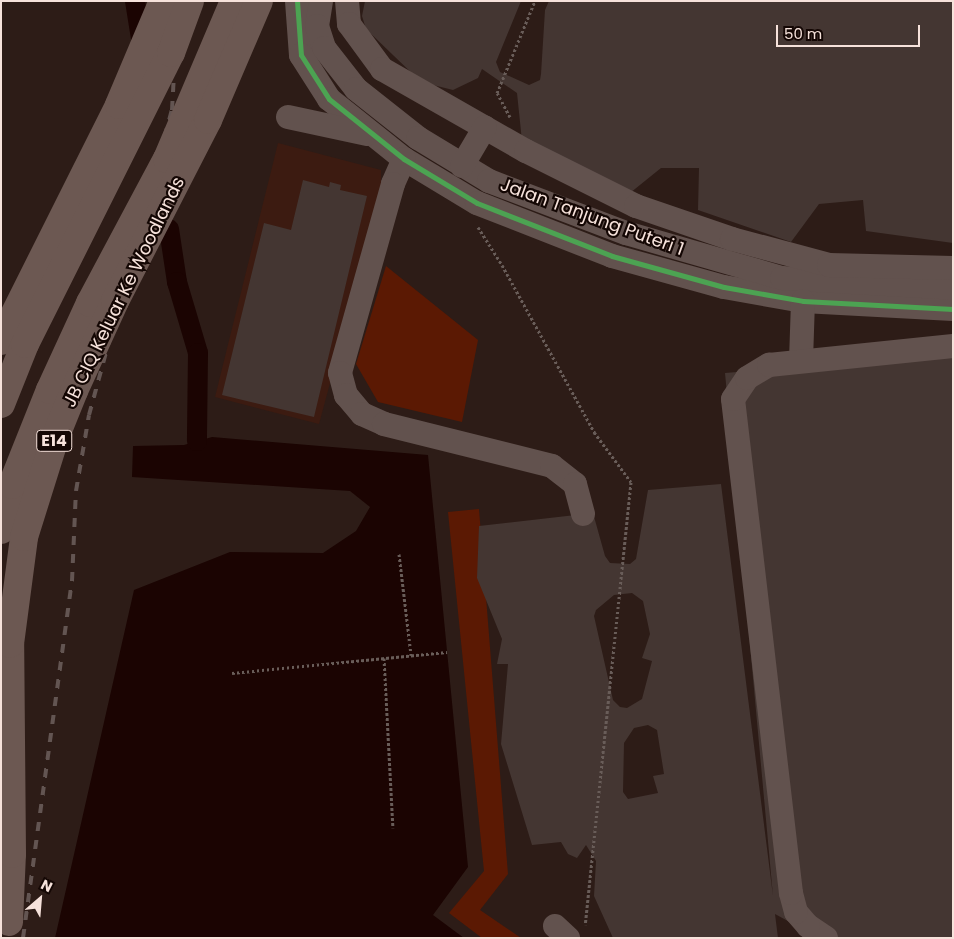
<!DOCTYPE html>
<html>
<head>
<meta charset="utf-8">
<style>
  body { margin:0 }
  #map { position:relative; width:954px; height:939px; overflow:hidden; background:#2d1c17; font-family:Poppins,sans-serif }
  div>[style] { position:absolute }
  .built>* { inset:0; background:#3c1b11 }
  .green>* { inset:0; background:#5b1903 }
  .water>* { inset:0; background:#1b0402 }
  .canal>* { height:20px; margin:-10px; padding:0 10px; transform-origin:10px; border-radius:10px; background:#1b0402 }
  .building>* { inset:0; background:#443632 }
  .path>* { height:3px; margin-top:-1.5px; transform-origin:0; background:repeating-linear-gradient(90deg,#695d59 0 2.5px,transparent 0 5px) }
  .minor>* { height:24px; margin:-12px; padding:0 12px; transform-origin:12px; border-radius:12px; background:#62524e }
  .highway>* { height:28px; margin:-14px; padding:0 14px; transform-origin:14px; border-radius:14px; background:#6c5852 }
  .rail>* { height:4px; margin-top:-2px; transform-origin:0; background:repeating-linear-gradient(90deg,#635552 0 9px,transparent 0 18px) }
  .highway-bridge>* { height:28px; margin:-14px; padding:0 14px; transform-origin:14px; border-radius:14px; background:#6c5852 }
  .cycleway>* { height:5px; margin:-2.5px; padding:0 2.5px; transform-origin:2.5px; border-radius:2.5px; background:#4ca352 }
  span { translate:-50% -50%; white-space:nowrap; text-align:center; line-height:1.15; -webkit-text-stroke:4.5px #140704; paint-order:stroke }
  .shield-label span { padding:1px 4px; background:#140704; border:1px solid; border-radius:4px; -webkit-text-stroke-width:0 }
  .shield-label { font-size:16px; color:#f6e2db; font-weight:700 }
  .street-label { font-size:18px; color:#f6e2db }
  .frame { position:absolute; inset:0; border:2px solid #f6e2db; pointer-events:none }
  .north { position:absolute; left:15px; top:874px; width:50px; height:50px; -webkit-text-stroke:4px #140704; paint-order:stroke; rotate:27deg; font-size:14px; font-weight:700; line-height:20px; text-align:center; color:#f6e2db }
  .north::after { content:''; display:block; margin:auto; width:18px; height:22px; background:#f6e2db; clip-path:polygon(50% 0,100% 100%,50% 72%,0 100%) }
  .scale { position:absolute; left:776px; top:25px; width:144px; height:22px; box-sizing:border-box; border:2px solid #f6e2db; border-top:0; padding-left:6px; font-size:15px; line-height:18px; white-space:nowrap; color:#f6e2db; -webkit-text-stroke:4px #140704; paint-order:stroke }
</style>
</head>
<body>
<div id="map">
  <div class="built">
    <div style="clip-path:polygon(278px 143px,381px 170px,381px 194px,319px 424px,215px 397px)"></div>
  </div>
  <div class="green">
    <div style="clip-path:polygon(386px 266px,478px 340px,462px 422px,378px 402px,356px 364px)"></div>
    <div style="clip-path:polygon(479px 509px,508px 874px,480px 910px,521px 938px,482px 938px,449px 913px,484px 871px,448px 512px)"></div>
  </div>
  <div class="water">
    <div style="clip-path:polygon(212px 437px,428px 455px,468px 867px,433px 915px,464px 938px,55px 938px,134px 590px,230px 552px,323px 553px,356px 531px,370px 507px,350px 491px,132px 477px,133px 446px,184px 445px)"></div>
  </div>
  <div class="canal">
    <div style="left:135px;top:1px;width:51px;rotate:80.9deg"></div>
    <div style="left:169px;top:229px;width:54px;rotate:81.4deg"></div>
    <div style="left:177px;top:282px;width:74px;rotate:73.5deg"></div>
    <div style="left:198px;top:353px;width:88px;rotate:90.7deg"></div>
  </div>
  <div class="building">
    <div style="clip-path:polygon(365px 1px,521px 1px,496px 62px,500px 72px,529px 85px,540px 80px,541px 74px,545px 10px,549px 1px,953px 1px,953px 243px,866px 231px,863px 200px,819px 204px,791px 242px,698px 210px,699px 168px,661px 168px,630px 193px,522px 141px,517px 93px,482px 69px,478px 78px,453px 90px,421px 82px,366px 29px,362px 16px)"></div>
    <div style="clip-path:polygon(303px 180px,329px 187px,330px 182px,341px 185px,340px 190px,367px 196px,314px 417px,222px 395px,264px 223px,291px 230px)"></div>
    <div style="clip-path:polygon(evenodd,953px 354px,953px 938px,819px 938px,775px 914px,778px 938px,613px 938px,594px 896px,596px 861px,586px 845px,577px 858px,568px 854px,561px 842px,532px 845px,501px 744px,508px 664px,497px 664px,502px 639px,477px 578px,479px 526px,593px 513px,605px 556px,610px 563px,630px 564px,636px 559px,648px 490px,721px 484px,773px 896px,725px 373px,953px 354px,632px 593px,643px 601px,650px 634px,642px 658px,652px 661px,642px 699px,627px 708px,620px 707px,613px 700px,594px 616px,596px 610px,614px 595px,632px 593px,953px 354px,648px 725px,657px 730px,664px 774px,653px 776px,658px 793px,628px 799px,623px 792px,624px 743px,634px 728px,648px 725px)"></div>
  </div>
  <div class="path">
    <div style="left:510px;top:117px;width:27px;rotate:-118deg"></div>
    <div style="left:497px;top:93px;width:100px;rotate:-67.6deg"></div>
    <div style="left:478px;top:227px;width:45px;rotate:57.7deg"></div>
    <div style="left:502px;top:265px;width:191px;rotate:61.1deg"></div>
    <div style="left:594px;top:432px;width:62px;rotate:53.5deg"></div>
    <div style="left:631px;top:482px;width:445px;rotate:95.9deg"></div>
    <div style="left:399px;top:554px;width:102px;rotate:83.2deg"></div>
    <div style="left:384px;top:658px;width:170px;rotate:87deg"></div>
    <div style="left:232px;top:673px;width:216px;rotate:-5.6deg"></div>
  </div>
  <div class="minor">
    <div style="left:297px;top:1px;width:54px;rotate:85.8deg"></div>
    <div style="left:301px;top:55px;width:52px;rotate:57.5deg"></div>
    <div style="left:329px;top:99px;width:96px;rotate:38.7deg"></div>
    <div style="left:404px;top:159px;width:85px;rotate:31.1deg"></div>
    <div style="left:477px;top:203px;width:145px;rotate:21.4deg"></div>
    <div style="left:612px;top:256px;width:116px;rotate:15.5deg"></div>
    <div style="left:724px;top:287px;width:80px;rotate:10deg"></div>
    <div style="left:803px;top:301px;width:150px;rotate:3.1deg"></div>
    <div style="left:321px;top:1px;width:25px;rotate:99deg"></div>
    <div style="left:317px;top:26px;width:23px;rotate:72deg"></div>
    <div style="left:324px;top:48px;width:52px;rotate:52deg"></div>
    <div style="left:356px;top:89px;width:79px;rotate:38.3deg"></div>
    <div style="left:418px;top:138px;width:83px;rotate:31.2deg"></div>
    <div style="left:489px;top:181px;width:147px;rotate:20.8deg"></div>
    <div style="left:626px;top:233px;width:162px;rotate:16.1deg"></div>
    <div style="left:782px;top:278px;width:171px;rotate:3.3deg"></div>
    <div style="left:347px;top:1px;width:23px;rotate:85deg"></div>
    <div style="left:349px;top:24px;width:56px;rotate:53.7deg"></div>
    <div style="left:382px;top:69px;width:166px;rotate:29.7deg"></div>
    <div style="left:526px;top:151px;width:123px;rotate:26.6deg"></div>
    <div style="left:636px;top:206px;width:102px;rotate:19deg"></div>
    <div style="left:732px;top:239px;width:100px;rotate:15deg"></div>
    <div style="left:829px;top:265px;width:124px;rotate:1.4deg"></div>
    <div style="left:288px;top:117px;width:81px;rotate:12.1deg"></div>
    <div style="left:404px;top:159px;width:27px;rotate:114deg"></div>
    <div style="left:393px;top:184px;width:196px;rotate:105.7deg"></div>
    <div style="left:340px;top:373px;width:23px;rotate:75deg"></div>
    <div style="left:346px;top:395px;width:25px;rotate:50deg"></div>
    <div style="left:362px;top:414px;width:24px;rotate:24deg"></div>
    <div style="left:384px;top:424px;width:173px;rotate:14deg"></div>
    <div style="left:552px;top:466px;width:29px;rotate:38deg"></div>
    <div style="left:575px;top:484px;width:31px;rotate:75deg"></div>
    <div style="left:462px;top:166px;width:45px;rotate:-59.5deg"></div>
    <div style="left:801px;top:361px;width:60px;rotate:-88.1deg"></div>
    <div style="left:555px;top:926px;width:18px;rotate:43deg"></div>
    <div style="left:826px;top:938px;width:22px;rotate:-146deg"></div>
    <div style="left:808px;top:926px;width:18px;rotate:-131deg"></div>
    <div style="left:796px;top:912px;width:20px;rotate:-105deg"></div>
    <div style="left:791px;top:893px;width:497px;rotate:-96.7deg"></div>
    <div style="left:733px;top:399px;width:25px;rotate:-56deg"></div>
    <div style="left:747px;top:378px;width:26px;rotate:-31deg"></div>
    <div style="left:769px;top:365px;width:185px;rotate:-5.9deg"></div>
  </div>
  <div class="highway">
    <div style="left:1px;top:341px;width:264px;rotate:-63.4deg"></div>
    <div style="left:119px;top:105px;width:113px;rotate:-67.1deg"></div>
  </div>
  <div class="rail">
    <div style="left:23px;top:938px;width:360px;rotate:-82.2deg"></div>
    <div style="left:72px;top:581px;width:90px;rotate:-87.5deg"></div>
    <div style="left:76px;top:491px;width:77px;rotate:-80.3deg"></div>
    <div style="left:89px;top:415px;width:316px;rotate:-74.8deg"></div>
    <div style="left:172px;top:110px;width:109px;rotate:-86.8deg"></div>
  </div>
  <div class="highway-bridge">
    <div style="left:1px;top:404px;width:65px;rotate:-68.2deg"></div>
    <div style="left:25px;top:344px;width:326px;rotate:-63.4deg"></div>
    <div style="left:171px;top:53px;width:55px;rotate:-69.9deg"></div>
    <div style="left:1px;top:530px;width:46px;rotate:-76.3deg"></div>
    <div style="left:12px;top:485px;width:102px;rotate:-68.2deg"></div>
    <div style="left:50px;top:390px;width:96px;rotate:-65.3deg"></div>
    <div style="left:90px;top:303px;width:163px;rotate:-61.9deg"></div>
    <div style="left:167px;top:159px;width:172px;rotate:-67deg"></div>
    <div style="left:9px;top:922px;width:68px;rotate:-87.5deg"></div>
    <div style="left:12px;top:854px;width:210px;rotate:-90.5deg"></div>
    <div style="left:10px;top:644px;width:108px;rotate:-82.5deg"></div>
    <div style="left:24px;top:537px;width:104px;rotate:-72.6deg"></div>
    <div style="left:55px;top:438px;width:51px;rotate:-68deg"></div>
    <div style="left:74px;top:391px;width:99px;rotate:-65.5deg"></div>
    <div style="left:115px;top:301px;width:203px;rotate:-62.8deg"></div>
    <div style="left:208px;top:120px;width:129px;rotate:-66.8deg"></div>
  </div>
  <div class="cycleway">
    <div style="left:297px;top:1px;width:54px;rotate:85.8deg"></div>
    <div style="left:301px;top:55px;width:52px;rotate:57.5deg"></div>
    <div style="left:329px;top:99px;width:96px;rotate:38.7deg"></div>
    <div style="left:404px;top:159px;width:85px;rotate:31.1deg"></div>
    <div style="left:477px;top:203px;width:145px;rotate:21.4deg"></div>
    <div style="left:612px;top:256px;width:116px;rotate:15.5deg"></div>
    <div style="left:724px;top:287px;width:80px;rotate:10deg"></div>
    <div style="left:803px;top:301px;width:150px;rotate:3.1deg"></div>
  </div>
  <div class="shield-label">
    <span style="left:54px;top:441px">E14</span>
  </div>
  <div class="street-label">
    <span style="left:592px;top:217px;rotate:20deg">Jalan Tanjung Puteri 1</span>
    <span style="left:124px;top:292px;rotate:-64deg">JB CIQ Keluar Ke Woodlands</span>
  </div>
  <div class="frame"></div>
  <div class="north">N</div>
  <div class="scale">50 m</div>
</div>
</body>
</html>
